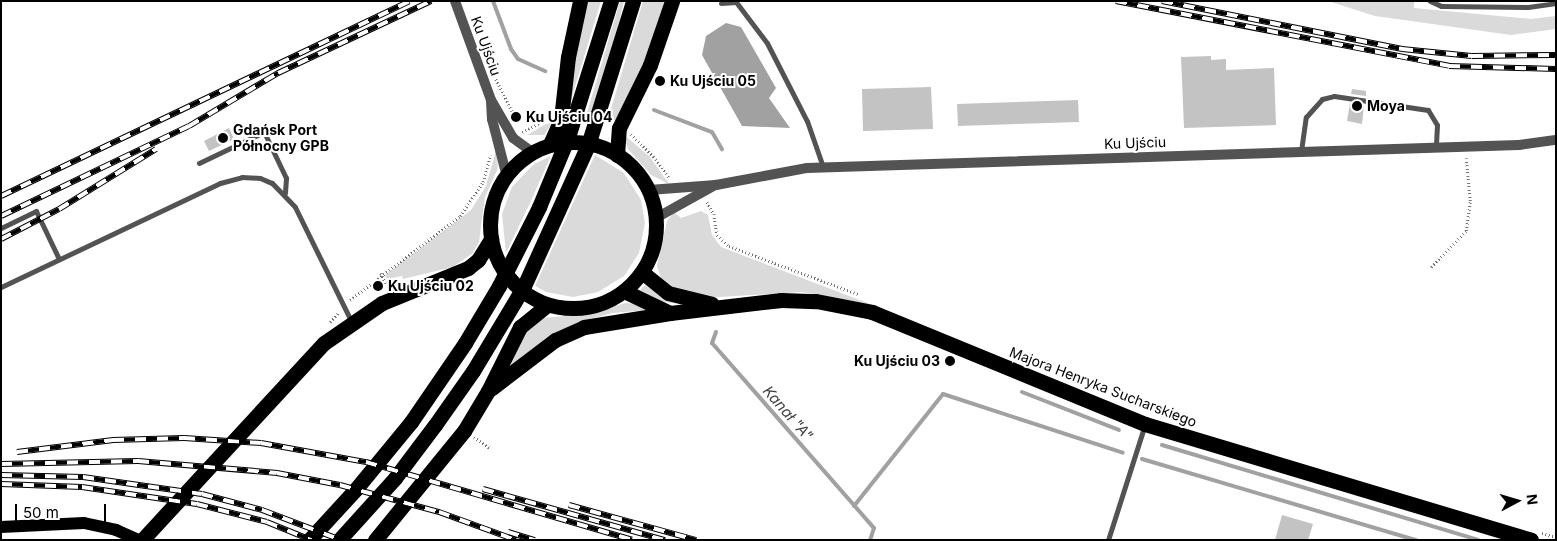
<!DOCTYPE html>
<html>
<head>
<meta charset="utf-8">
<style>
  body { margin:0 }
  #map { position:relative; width:1557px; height:541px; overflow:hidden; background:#fff; font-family:Inter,sans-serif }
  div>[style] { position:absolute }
  .green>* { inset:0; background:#dadada }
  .water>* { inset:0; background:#a1a1a1 }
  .stream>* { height:4px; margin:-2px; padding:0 2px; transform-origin:2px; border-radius:2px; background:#a1a1a1 }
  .building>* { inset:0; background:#c3c3c3 }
  .path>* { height:2.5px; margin-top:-1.25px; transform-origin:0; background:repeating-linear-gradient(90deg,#757575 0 1px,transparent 0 3.5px) }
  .lane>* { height:5px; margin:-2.5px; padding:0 2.5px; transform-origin:2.5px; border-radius:2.5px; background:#535353 }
  .street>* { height:10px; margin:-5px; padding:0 5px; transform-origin:5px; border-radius:5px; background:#535353 }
  .primary>* { height:12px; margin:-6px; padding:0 6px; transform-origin:6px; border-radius:6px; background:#000 }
  .highway>* { height:15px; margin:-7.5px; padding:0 7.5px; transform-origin:7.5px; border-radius:7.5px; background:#000 }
  .highway>.ring { margin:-7.5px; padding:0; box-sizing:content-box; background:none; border:15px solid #000; border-radius:50% }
  .rail>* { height:5.5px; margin-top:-2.75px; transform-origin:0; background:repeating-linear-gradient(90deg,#fff 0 11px,#000 0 22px); box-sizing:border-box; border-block:1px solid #000 }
  .dots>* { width:14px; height:14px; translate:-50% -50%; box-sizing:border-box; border:2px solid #fff; border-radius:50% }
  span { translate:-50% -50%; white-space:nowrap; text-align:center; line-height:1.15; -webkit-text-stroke:4px #fff; paint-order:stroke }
  .street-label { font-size:14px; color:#000 }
  .poi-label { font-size:14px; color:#000; font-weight:700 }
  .left { translate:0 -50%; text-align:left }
  .right { translate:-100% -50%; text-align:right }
  .water-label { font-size:15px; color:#424242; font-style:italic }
  .frame { position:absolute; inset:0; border:2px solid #000; pointer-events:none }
  .north { position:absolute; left:1492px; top:476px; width:50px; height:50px; -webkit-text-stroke:4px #fff; paint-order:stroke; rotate:84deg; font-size:14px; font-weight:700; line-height:20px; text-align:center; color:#000 }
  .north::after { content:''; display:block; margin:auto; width:18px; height:22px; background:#000; clip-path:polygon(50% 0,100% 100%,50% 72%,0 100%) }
  .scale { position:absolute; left:15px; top:504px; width:91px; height:22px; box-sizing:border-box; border:2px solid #000; border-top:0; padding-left:6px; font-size:15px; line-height:18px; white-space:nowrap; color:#000; -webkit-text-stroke:4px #fff; paint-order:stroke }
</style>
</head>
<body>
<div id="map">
  <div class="green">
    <div style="clip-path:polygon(587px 1px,601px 1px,568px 110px,577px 41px)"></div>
    <div style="clip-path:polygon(620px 1px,624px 1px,617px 31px,590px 116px,586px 116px)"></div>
    <div style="clip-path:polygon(643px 1px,665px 1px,650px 49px,616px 120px,608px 119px)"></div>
    <div style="clip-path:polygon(1328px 1px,1414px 1px,1414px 8px,1531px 19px,1556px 16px,1556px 29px,1511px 35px,1375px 16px)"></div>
    <div style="clip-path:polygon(552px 123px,544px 135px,527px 135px,546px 124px)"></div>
    <div style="clip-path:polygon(623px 134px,650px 157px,669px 184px,651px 175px,628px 149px)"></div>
    <div style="clip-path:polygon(496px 150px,498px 168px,485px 197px,479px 242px,473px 253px,453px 267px,403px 279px,402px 276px,387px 279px,385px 275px,471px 210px,486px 186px)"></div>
    <div style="clip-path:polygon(595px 155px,624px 173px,641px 200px,645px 223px,639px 253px,624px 276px,598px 292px,573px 297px,546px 292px,535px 286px)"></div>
    <div style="clip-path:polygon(551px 156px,530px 203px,506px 253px,502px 214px,512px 187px,534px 164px)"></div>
    <div style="clip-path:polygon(701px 211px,708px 215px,712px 235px,721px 247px,870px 304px,801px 292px,703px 298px,663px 284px,657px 266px,667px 221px,674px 212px,681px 218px)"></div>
    <div style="clip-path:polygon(645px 285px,656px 292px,692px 305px,662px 302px,639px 291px)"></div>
    <div style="clip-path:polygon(625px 303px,639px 304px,647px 310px,613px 313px,582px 321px,545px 339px,506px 371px,525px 331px,541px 318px,591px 314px)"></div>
  </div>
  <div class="water">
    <div style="clip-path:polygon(726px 23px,741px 27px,776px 88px,769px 98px,790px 128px,742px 126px,702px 55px,706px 36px)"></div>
  </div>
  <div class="stream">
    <div style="left:493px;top:1px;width:51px;rotate:69.4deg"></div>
    <div style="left:511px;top:49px;width:12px;rotate:55deg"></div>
    <div style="left:518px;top:59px;width:30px;rotate:24deg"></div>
    <div style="left:654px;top:110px;width:62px;rotate:20.8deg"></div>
    <div style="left:712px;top:132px;width:20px;rotate:60deg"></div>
    <div style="left:716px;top:332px;width:12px;rotate:110deg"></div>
    <div style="left:712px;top:343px;width:246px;rotate:48.8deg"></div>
    <div style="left:874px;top:528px;width:13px;rotate:108deg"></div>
    <div style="left:1022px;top:392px;width:104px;rotate:21.4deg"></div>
    <div style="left:1162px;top:445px;width:330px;rotate:16.7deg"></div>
    <div style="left:1142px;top:459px;width:286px;rotate:16.5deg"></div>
    <div style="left:854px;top:506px;width:143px;rotate:-51.5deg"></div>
    <div style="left:943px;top:394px;width:189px;rotate:18.1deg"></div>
  </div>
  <div class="building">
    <div style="clip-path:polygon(1211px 56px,1211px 60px,1226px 59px,1226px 70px,1274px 68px,1276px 125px,1184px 128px,1181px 57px)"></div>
    <div style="clip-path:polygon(931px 87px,933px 129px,863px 131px,862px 89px)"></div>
    <div style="clip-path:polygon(1352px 89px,1366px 91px,1366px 96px,1351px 94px)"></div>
    <div style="clip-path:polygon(1078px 100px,1079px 122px,958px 126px,957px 104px)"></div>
    <div style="clip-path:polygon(1350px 103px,1364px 105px,1362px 124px,1347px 121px)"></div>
    <div style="clip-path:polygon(229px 128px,234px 139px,209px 151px,204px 141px)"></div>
    <div style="clip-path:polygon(1282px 515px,1313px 524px,1308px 540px,1275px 540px)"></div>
  </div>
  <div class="path">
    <div style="left:496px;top:79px;width:42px;rotate:63.4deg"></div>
    <div style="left:522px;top:132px;width:27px;rotate:-27deg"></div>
    <div style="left:631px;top:134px;width:35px;rotate:45deg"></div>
    <div style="left:656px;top:159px;width:24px;rotate:55deg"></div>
    <div style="left:707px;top:202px;width:14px;rotate:60deg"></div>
    <div style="left:714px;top:214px;width:21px;rotate:82deg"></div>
    <div style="left:717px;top:235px;width:16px;rotate:43deg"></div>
    <div style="left:729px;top:246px;width:138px;rotate:20.4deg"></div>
    <div style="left:1431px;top:267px;width:50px;rotate:-45.8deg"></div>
    <div style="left:1466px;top:231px;width:30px;rotate:-82deg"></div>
    <div style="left:1470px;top:201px;width:43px;rotate:-95.3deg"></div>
    <div style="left:381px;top:273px;width:12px;rotate:66deg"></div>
    <div style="left:350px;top:300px;width:138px;rotate:-37.4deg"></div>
    <div style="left:460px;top:216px;width:41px;rotate:-55.9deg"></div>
    <div style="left:483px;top:182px;width:28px;rotate:-75deg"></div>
    <div style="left:330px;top:322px;width:12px;rotate:-48deg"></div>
    <div style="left:474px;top:437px;width:19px;rotate:35deg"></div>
    <div style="left:1542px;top:533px;width:15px;rotate:16deg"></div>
  </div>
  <div class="lane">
    <div style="left:1430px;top:1px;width:12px;rotate:24deg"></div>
    <div style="left:1441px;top:6px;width:87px;rotate:0.7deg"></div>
    <div style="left:1528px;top:7px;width:28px;rotate:-8deg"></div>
    <div style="left:721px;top:3px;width:15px;rotate:-4deg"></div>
    <div style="left:736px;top:2px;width:51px;rotate:52.9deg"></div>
    <div style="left:767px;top:43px;width:88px;rotate:62.9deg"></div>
    <div style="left:807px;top:121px;width:49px;rotate:70.8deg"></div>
    <div style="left:1301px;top:151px;width:34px;rotate:-82deg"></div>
    <div style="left:1306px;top:117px;width:24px;rotate:-48deg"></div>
    <div style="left:1322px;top:99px;width:12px;rotate:-14deg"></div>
    <div style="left:1334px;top:96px;width:95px;rotate:8.5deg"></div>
    <div style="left:1428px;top:110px;width:17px;rotate:59deg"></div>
    <div style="left:1437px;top:125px;width:22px;rotate:93deg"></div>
    <div style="left:199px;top:163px;width:72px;rotate:-25.5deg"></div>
    <div style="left:264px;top:132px;width:51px;rotate:64.4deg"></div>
    <div style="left:286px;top:178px;width:15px;rotate:94deg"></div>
    <div style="left:1px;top:228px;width:39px;rotate:-26deg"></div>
    <div style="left:36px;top:211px;width:53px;rotate:64.4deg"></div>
    <div style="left:1px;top:287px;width:242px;rotate:-25.4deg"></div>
    <div style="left:220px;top:183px;width:23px;rotate:-15deg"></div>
    <div style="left:242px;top:177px;width:18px;rotate:3deg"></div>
    <div style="left:260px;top:178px;width:13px;rotate:23deg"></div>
    <div style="left:272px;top:183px;width:33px;rotate:46deg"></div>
    <div style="left:295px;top:207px;width:127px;rotate:63.8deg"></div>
    <div style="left:1108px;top:540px;width:119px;rotate:-72.3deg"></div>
  </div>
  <div class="street">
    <div style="left:455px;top:1px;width:105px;rotate:70deg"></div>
    <div style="left:491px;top:100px;width:44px;rotate:59.9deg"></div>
    <div style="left:513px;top:138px;width:22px;rotate:36deg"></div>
    <div style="left:491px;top:101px;width:18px;rotate:87deg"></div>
    <div style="left:492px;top:119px;width:56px;rotate:75.5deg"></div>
    <div style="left:649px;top:190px;width:67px;rotate:-4.3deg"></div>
    <div style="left:716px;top:185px;width:93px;rotate:-10.6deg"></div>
    <div style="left:807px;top:168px;width:712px;rotate:-1.85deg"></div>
    <div style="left:1519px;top:145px;width:37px;rotate:-8deg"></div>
    <div style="left:656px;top:218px;width:68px;rotate:-29.2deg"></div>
  </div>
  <div class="primary">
    <div style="left:1px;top:527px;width:83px;rotate:-2.8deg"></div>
    <div style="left:84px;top:523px;width:33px;rotate:12deg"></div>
    <div style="left:116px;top:530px;width:24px;rotate:24deg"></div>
  </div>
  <div class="highway">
    <div class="ring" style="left:490px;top:142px;width:151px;height:151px"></div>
    <div style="left:550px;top:144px;width:27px;rotate:-66deg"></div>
    <div style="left:561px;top:119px;width:62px;rotate:-83.6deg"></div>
    <div style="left:568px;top:57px;width:57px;rotate:-77.9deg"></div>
    <div style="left:617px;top:155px;width:27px;rotate:-86deg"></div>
    <div style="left:619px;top:128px;width:70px;rotate:-63.8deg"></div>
    <div style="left:650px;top:65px;width:68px;rotate:-71deg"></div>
    <div style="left:642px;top:272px;width:33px;rotate:39deg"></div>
    <div style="left:668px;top:293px;width:45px;rotate:14deg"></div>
    <div style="left:624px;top:291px;width:51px;rotate:25.6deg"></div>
    <div style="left:670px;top:313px;width:112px;rotate:-6.7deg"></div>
    <div style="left:781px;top:300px;width:35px;rotate:2deg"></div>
    <div style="left:816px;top:301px;width:57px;rotate:11.1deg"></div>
    <div style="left:872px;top:312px;width:295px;rotate:22.3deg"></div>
    <div style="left:1145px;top:424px;width:403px;rotate:16.7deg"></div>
    <div style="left:492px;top:388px;width:79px;rotate:-37.3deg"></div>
    <div style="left:555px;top:340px;width:32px;rotate:-24deg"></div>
    <div style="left:584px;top:327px;width:87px;rotate:-9.2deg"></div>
    <div style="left:142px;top:540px;width:268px;rotate:-47.3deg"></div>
    <div style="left:324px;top:343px;width:70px;rotate:-34.6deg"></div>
    <div style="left:382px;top:303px;width:93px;rotate:-22.1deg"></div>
    <div style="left:468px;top:268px;width:13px;rotate:-39deg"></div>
    <div style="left:478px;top:260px;width:25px;rotate:-58deg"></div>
    <div style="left:309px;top:540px;width:68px;rotate:-47.4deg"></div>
    <div style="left:355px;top:490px;width:88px;rotate:-50.5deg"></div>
    <div style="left:411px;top:422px;width:96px;rotate:-55.6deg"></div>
    <div style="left:465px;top:343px;width:66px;rotate:-59.2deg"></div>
    <div style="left:499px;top:286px;width:89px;rotate:-63.1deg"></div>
    <div style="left:539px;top:207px;width:76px;rotate:-67.5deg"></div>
    <div style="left:568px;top:137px;width:143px;rotate:-72.5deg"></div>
    <div style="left:339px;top:540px;width:84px;rotate:-47.9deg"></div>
    <div style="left:395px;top:478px;width:66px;rotate:-53deg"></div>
    <div style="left:435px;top:425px;width:66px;rotate:-54.9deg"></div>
    <div style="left:473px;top:371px;width:99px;rotate:-59deg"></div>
    <div style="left:524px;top:286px;width:155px;rotate:-65.6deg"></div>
    <div style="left:588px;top:145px;width:151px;rotate:-72.6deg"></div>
    <div style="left:375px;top:540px;width:141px;rotate:-50.8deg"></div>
    <div style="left:464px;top:431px;width:47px;rotate:-59deg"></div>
    <div style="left:488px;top:391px;width:72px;rotate:-63.4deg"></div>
    <div style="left:520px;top:327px;width:35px;rotate:-39deg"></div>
  </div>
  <div class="rail">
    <div style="left:1116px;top:1px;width:339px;rotate:11deg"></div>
    <div style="left:1449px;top:66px;width:107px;rotate:1.6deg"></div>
    <div style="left:1162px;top:1px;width:245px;rotate:11.3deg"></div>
    <div style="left:1402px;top:49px;width:70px;rotate:5.7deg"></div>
    <div style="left:1472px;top:56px;width:84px;rotate:-0.7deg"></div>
    <div style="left:1px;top:196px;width:452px;rotate:-25.5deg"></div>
    <div style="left:1px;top:216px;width:208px;rotate:-25.6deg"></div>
    <div style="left:189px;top:126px;width:104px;rotate:-30.8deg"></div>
    <div style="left:278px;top:73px;width:169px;rotate:-25.2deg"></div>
    <div style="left:1px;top:239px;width:65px;rotate:-27.3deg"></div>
    <div style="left:59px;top:209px;width:114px;rotate:-31.7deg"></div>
    <div style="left:17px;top:452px;width:97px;rotate:-7.1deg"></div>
    <div style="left:113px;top:440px;width:71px;rotate:-1.6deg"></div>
    <div style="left:184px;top:438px;width:77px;rotate:3.7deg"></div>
    <div style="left:261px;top:443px;width:107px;rotate:10.3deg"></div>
    <div style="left:366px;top:462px;width:277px;rotate:16.3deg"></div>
    <div style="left:1px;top:464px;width:137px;rotate:-1.3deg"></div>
    <div style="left:138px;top:461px;width:140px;rotate:4.9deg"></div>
    <div style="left:277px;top:473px;width:64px;rotate:10.8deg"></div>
    <div style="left:340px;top:485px;width:103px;rotate:15.3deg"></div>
    <div style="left:439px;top:512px;width:82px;rotate:20deg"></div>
    <div style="left:1px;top:475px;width:82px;rotate:1.4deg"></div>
    <div style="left:83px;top:477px;width:120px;rotate:8.1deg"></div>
    <div style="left:202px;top:494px;width:62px;rotate:14.9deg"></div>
    <div style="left:262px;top:510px;width:85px;rotate:20.8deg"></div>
    <div style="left:1px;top:484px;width:81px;rotate:2.1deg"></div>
    <div style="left:82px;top:487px;width:116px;rotate:8.4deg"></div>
    <div style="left:197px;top:504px;width:72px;rotate:14.4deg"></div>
    <div style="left:267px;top:522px;width:48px;rotate:22.2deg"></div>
    <div style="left:483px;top:489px;width:189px;rotate:15.7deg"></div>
    <div style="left:569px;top:505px;width:132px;rotate:15.4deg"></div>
    <div style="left:508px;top:532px;width:28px;rotate:17deg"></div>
  </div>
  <div class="dots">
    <div style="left:660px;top:81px;background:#000"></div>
    <div style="left:1357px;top:106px;background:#000"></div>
    <div style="left:516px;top:117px;background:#000"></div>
    <div style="left:223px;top:138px;background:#000"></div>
    <div style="left:378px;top:286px;background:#000"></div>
    <div style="left:950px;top:361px;background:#000"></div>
  </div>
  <div class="street-label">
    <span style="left:486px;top:46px;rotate:70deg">Ku Ujściu</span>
    <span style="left:1135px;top:143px;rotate:-2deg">Ku Ujściu</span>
    <span style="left:1103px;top:387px;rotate:21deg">Majora Henryka Sucharskiego</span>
  </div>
  <div class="poi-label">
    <span class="left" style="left:670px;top:81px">Ku Ujściu 05</span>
    <span class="left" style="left:1367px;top:106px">Moya</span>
    <span class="left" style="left:526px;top:117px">Ku Ujściu 04</span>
    <span class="left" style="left:233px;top:138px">Gdańsk Port<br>Północny GPB</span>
    <span class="left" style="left:388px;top:286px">Ku Ujściu 02</span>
    <span class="right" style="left:940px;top:361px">Ku Ujściu 03</span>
  </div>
  <div class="water-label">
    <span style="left:788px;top:413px;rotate:49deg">Kanał "A"</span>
  </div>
  <div class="frame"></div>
  <div class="north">N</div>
  <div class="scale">50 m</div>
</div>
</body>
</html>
